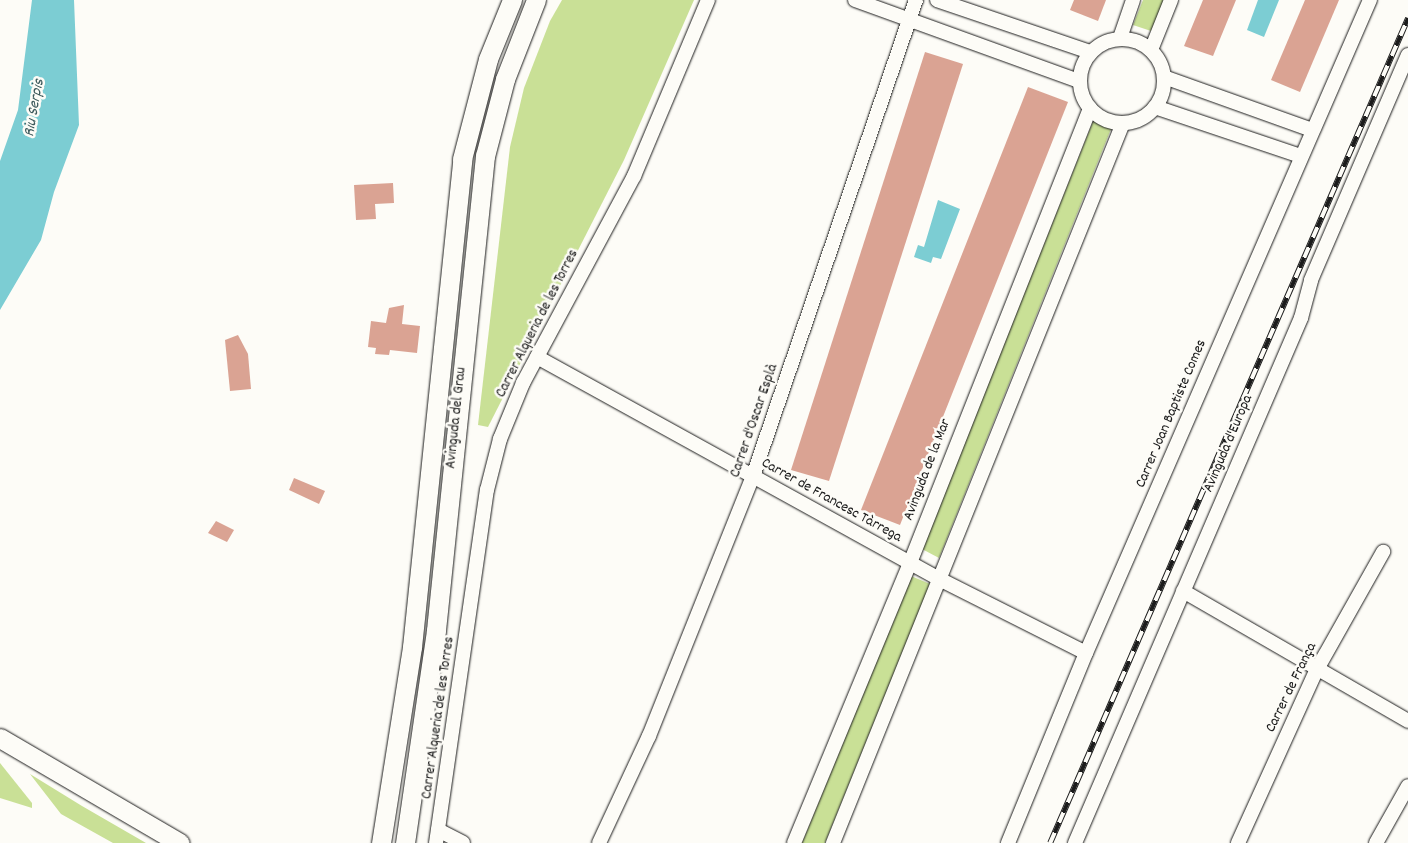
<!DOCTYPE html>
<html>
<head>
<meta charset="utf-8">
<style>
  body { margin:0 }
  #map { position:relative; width:1408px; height:843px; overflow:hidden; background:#fdfcf7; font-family:Dekko,sans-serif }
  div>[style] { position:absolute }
  .green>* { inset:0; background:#c9e096 }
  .water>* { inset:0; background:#7ccdd3 }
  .building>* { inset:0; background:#daa393 }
  .roads { filter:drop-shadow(0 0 1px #1c1c1c) drop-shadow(0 0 1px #1c1c1c) }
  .minor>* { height:14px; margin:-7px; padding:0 7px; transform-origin:7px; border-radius:7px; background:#fdfcf7 }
  .minor>.ring { margin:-7px; padding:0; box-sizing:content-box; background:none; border:14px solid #fdfcf7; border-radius:50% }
  .secondary>* { height:19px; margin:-9.5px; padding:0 9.5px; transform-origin:9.5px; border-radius:9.5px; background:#fdfcf7 }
  .rail>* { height:5.5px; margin-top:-2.75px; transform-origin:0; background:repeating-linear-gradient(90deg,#fdfcf7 0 11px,#1c1c1c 0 22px); box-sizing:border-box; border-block:1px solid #1c1c1c }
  span { translate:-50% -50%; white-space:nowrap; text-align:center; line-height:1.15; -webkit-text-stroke:5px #fdfcf7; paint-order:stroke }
  .street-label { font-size:15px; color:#1c1c1c }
  .water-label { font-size:16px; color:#3e5a5c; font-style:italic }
</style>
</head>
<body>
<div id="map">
  <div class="green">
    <div style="clip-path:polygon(562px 0,694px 0,624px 160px,488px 427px,478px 425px,510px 147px,524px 88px,550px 21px)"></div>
    <div style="clip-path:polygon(1143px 0,1164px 0,1151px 31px,1133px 25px)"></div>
    <div style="clip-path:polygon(1094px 119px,1113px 124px,939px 558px,922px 549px)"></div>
    <div style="clip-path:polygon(911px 576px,930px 584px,825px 843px,802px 843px)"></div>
    <div style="clip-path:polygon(0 763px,32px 803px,32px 808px,0 798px)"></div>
    <div style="clip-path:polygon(30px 774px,82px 806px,146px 843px,113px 843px,61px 814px)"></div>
  </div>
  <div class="water">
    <div style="clip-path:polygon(32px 0,74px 0,79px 125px,54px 192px,41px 240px,0 310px,0 161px,18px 110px)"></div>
    <div style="clip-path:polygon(1258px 0,1279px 0,1264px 37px,1247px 30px)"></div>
    <div style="clip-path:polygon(938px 200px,960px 209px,941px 259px,933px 257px,931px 263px,914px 257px,918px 245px,924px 247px)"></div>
  </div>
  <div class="building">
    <div style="clip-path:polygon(1074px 0,1106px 0,1098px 21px,1070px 10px)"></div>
    <div style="clip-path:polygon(1203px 0,1236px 0,1213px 56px,1184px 46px)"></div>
    <div style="clip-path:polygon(1305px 0,1339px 0,1300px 92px,1271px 80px)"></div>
    <div style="clip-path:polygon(925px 52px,963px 64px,829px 481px,791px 470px)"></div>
    <div style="clip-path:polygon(1028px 87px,1068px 102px,900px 525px,861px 510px)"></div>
    <div style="clip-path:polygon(393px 183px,394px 203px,375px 204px,376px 219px,356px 220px,354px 185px)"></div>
    <div style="clip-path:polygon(404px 305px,402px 324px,420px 326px,417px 353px,390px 350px,389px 355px,375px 354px,376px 348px,368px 347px,371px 321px,386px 323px,389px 308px)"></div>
    <div style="clip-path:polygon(238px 335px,248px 354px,251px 389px,230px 391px,225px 340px)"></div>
    <div style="clip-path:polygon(294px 478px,325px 491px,319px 504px,289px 490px)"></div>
    <div style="clip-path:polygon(216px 521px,234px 530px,227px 542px,208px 533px)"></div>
  </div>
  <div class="roads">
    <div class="minor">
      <div style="left:855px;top:0;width:238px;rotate:19.9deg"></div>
      <div style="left:937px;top:0;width:162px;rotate:18.8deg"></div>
      <div style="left:1120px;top:38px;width:40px;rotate:-71.1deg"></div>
      <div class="ring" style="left:1080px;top:39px;width:70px;height:70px"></div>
      <div style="left:1151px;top:50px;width:54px;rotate:-68.2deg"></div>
      <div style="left:1164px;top:77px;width:157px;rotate:19.7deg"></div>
      <div style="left:1155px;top:107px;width:154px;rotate:18.6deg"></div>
      <div style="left:537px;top:357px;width:461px;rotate:28.9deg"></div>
      <div style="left:941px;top:580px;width:162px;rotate:26.7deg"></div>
      <div style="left:1183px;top:591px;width:260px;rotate:30deg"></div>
      <div style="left:438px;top:830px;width:28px;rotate:27deg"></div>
      <div style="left:436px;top:843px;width:357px;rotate:-81.8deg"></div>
      <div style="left:487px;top:490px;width:53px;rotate:-75.7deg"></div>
      <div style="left:500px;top:439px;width:61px;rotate:-67.7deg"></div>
      <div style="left:523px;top:383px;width:235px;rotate:-61.8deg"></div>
      <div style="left:634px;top:176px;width:191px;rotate:-67.2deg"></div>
      <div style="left:599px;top:843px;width:118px;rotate:-65deg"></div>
      <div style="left:649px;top:736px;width:280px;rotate:-68.2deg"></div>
      <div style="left:753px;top:476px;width:503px;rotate:-71.1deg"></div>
      <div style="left:794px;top:843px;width:303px;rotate:-67.5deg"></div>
      <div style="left:910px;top:563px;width:489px;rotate:-68.4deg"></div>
      <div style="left:833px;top:843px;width:776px;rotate:-68.06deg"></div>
      <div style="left:1008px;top:843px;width:205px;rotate:-67.7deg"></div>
      <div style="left:1086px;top:653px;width:712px;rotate:-66.5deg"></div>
      <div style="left:1075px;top:843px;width:572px;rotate:-66.71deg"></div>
      <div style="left:1301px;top:318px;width:39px;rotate:-75deg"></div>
      <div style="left:1311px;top:280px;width:245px;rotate:-66.7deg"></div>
      <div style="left:1238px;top:843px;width:189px;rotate:-65.6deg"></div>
      <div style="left:1316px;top:671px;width:137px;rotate:-60.6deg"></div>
      <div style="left:1376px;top:843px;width:65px;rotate:-60.7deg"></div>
    </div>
    <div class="secondary">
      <div style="left:0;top:738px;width:208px;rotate:30.3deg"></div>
      <div style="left:381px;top:843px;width:198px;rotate:-81deg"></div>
      <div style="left:412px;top:647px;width:491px;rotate:-84.1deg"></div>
      <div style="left:462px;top:159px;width:103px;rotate:-75.4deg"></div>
      <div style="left:488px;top:59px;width:64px;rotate:-67.9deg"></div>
      <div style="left:405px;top:843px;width:215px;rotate:-81.7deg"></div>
      <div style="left:436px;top:630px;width:477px;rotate:-84.1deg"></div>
      <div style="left:485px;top:156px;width:80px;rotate:-75.4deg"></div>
      <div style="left:505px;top:79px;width:85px;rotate:-68.6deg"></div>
    </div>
  </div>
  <div class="rail">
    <div style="left:1050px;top:843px;width:899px;rotate:-66.54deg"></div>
  </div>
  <div class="street-label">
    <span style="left:538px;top:324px;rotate:-63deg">Carrer Alqueria de les Torres</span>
    <span style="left:1172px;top:414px;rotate:-67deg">Carrer Joan Baptiste Comes</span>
    <span style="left:457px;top:418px;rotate:-84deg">Avinguda del Grau</span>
    <span style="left:755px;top:421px;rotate:-71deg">Carrer d'Oscar Esplà</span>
    <span style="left:1229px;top:444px;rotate:-67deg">Avinguda d'Europa</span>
    <span style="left:928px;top:470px;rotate:-69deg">Avinguda de la Mar</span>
    <span style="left:831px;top:501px;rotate:29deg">Carrer de Francesc Tàrrega</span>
    <span style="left:1292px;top:688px;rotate:-64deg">Carrer de França</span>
    <span style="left:439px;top:718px;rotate:-82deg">Carrer Alqueria de les Torres</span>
  </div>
  <div class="water-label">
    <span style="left:35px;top:108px;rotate:-80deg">Riu Serpis</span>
  </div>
</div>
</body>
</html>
